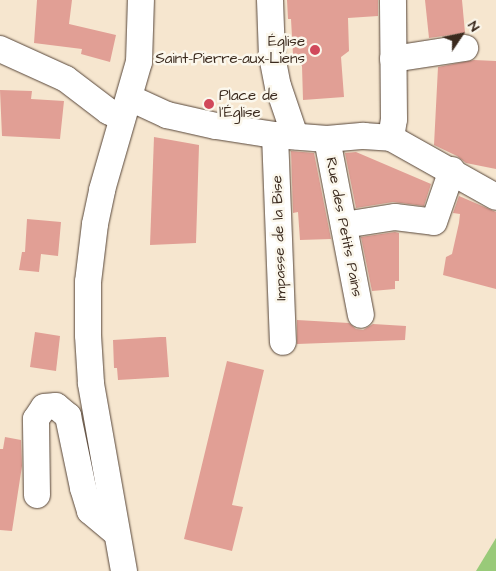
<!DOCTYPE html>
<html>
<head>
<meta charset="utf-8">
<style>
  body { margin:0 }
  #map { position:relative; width:496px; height:571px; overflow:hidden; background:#f6e6cf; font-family:"Architects Daughter",sans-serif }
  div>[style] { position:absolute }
  .green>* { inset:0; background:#99ca79 }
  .building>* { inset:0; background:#e19f95 }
  .roads { filter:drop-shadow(0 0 1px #574639) drop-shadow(0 0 1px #574639) }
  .minor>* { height:26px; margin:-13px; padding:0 13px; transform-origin:13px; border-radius:13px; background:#fff }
  .dots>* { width:14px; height:14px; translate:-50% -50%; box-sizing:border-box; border:2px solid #fbf7ec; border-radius:50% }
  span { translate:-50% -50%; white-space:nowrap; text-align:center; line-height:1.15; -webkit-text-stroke:5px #fbf7ec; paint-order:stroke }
  .poi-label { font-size:15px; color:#3b2a1e }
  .right { translate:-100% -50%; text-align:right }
  .left { translate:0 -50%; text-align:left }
  .street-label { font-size:15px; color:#3b2a1e }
  .north { position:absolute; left:436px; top:10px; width:50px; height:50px; -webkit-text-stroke:4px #fbf7ec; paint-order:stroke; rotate:56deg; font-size:14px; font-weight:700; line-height:20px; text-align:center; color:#3b2a1e }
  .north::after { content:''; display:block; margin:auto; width:18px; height:22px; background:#3b2a1e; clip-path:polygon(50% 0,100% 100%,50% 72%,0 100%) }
</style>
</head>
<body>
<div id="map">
  <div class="green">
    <div style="clip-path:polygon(496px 538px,496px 571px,476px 571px)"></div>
  </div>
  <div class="building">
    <div style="clip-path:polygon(37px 0,72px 0,69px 24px,116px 35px,110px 62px,81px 54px,82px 49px,34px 43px)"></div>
    <div style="clip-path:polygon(287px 0,378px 0,378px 16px,348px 18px,349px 51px,341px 57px,344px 97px,303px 100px,302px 66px,293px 55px,291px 19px,288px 19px)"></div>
    <div style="clip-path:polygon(425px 0,462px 0,465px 33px,429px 38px)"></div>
    <div style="clip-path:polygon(474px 60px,496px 61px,496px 169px,466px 163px,457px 156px,434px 145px,438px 67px)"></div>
    <div style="clip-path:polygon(0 90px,32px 91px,31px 99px,64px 101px,60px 139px,2px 136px)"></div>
    <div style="clip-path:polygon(154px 137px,199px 145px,196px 243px,150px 245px)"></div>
    <div style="clip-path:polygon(291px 151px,314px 153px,331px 239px,300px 240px,298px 212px,293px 213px)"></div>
    <div style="clip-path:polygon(356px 152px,431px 184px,424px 206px,393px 202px,356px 208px,345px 153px)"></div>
    <div style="clip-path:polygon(459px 196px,496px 212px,496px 289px,443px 275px,446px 257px,452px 254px,459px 223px,460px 214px,453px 213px)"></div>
    <div style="clip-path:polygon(27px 219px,61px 222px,58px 256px,41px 254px,39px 272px,19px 270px,22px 252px,25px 252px)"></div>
    <div style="clip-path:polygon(395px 232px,399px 233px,399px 281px,395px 281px,395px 289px,372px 291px,361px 237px)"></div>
    <div style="clip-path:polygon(297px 320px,349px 323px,356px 329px,363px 330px,373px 324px,406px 326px,405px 340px,297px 344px)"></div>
    <div style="clip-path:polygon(35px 332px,60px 336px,56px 371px,30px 367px)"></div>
    <div style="clip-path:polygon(160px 337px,166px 337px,169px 377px,118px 380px,117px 368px,114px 368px,113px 340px)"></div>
    <div style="clip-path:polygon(227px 361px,264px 370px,232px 505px,243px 507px,232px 551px,184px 539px)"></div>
    <div style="clip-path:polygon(5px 437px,21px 440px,22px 466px,12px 531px,0 530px,0 449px,3px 449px)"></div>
  </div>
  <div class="roads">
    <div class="minor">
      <div style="left:270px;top:0;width:56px;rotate:88deg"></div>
      <div style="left:272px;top:56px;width:31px;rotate:79deg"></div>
      <div style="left:278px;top:86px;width:53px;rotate:71.2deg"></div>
      <div style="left:0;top:49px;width:72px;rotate:24.4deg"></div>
      <div style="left:66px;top:79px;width:53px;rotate:37.3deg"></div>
      <div style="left:108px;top:111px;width:16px;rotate:27deg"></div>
      <div style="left:393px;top:59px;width:73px;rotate:-8.7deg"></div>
      <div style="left:130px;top:98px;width:41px;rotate:24.7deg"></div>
      <div style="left:167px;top:115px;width:50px;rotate:12.7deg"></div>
      <div style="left:216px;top:126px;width:60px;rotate:8.7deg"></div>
      <div style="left:275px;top:135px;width:52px;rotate:4.4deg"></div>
      <div style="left:327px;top:139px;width:37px;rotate:-5deg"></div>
      <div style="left:364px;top:136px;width:27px;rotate:4deg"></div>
      <div style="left:391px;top:138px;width:120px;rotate:29.3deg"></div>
      <div style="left:275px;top:135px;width:207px;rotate:87.8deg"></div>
      <div style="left:391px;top:138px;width:19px;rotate:-81deg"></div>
      <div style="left:394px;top:119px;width:119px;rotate:-90.5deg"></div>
      <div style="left:327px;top:139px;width:179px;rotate:79.1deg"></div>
      <div style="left:344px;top:225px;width:52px;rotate:-8.9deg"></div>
      <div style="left:395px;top:217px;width:39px;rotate:7deg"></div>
      <div style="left:434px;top:222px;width:55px;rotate:-70.9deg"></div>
      <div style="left:37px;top:495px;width:76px;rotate:-90.8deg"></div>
      <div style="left:36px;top:419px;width:14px;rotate:-56deg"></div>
      <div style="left:44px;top:407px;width:12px;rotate:-5deg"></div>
      <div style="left:56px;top:406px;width:16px;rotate:40deg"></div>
      <div style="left:68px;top:416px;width:74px;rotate:78.2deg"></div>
      <div style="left:83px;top:488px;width:24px;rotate:73deg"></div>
      <div style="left:90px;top:511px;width:34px;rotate:40deg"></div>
      <div style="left:124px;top:571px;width:191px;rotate:-100deg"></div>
      <div style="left:91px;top:383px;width:48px;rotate:-93.6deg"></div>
      <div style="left:88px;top:335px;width:53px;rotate:-90deg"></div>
      <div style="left:88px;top:282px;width:58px;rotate:-83.1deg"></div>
      <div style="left:95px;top:224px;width:35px;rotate:-78deg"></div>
      <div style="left:102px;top:190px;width:133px;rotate:-73.9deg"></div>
      <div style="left:139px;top:62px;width:62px;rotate:-88.2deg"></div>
    </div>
  </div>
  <div class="dots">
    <div style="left:315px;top:50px;background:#d1495b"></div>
    <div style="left:209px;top:104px;background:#d1495b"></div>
  </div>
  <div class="poi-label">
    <span class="right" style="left:305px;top:50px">Église<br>Saint-Pierre-aux-Liens</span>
    <span class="left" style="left:219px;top:104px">Place de<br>l'Église</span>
  </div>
  <div class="street-label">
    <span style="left:344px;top:227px;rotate:79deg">Rue des Petits Pains</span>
    <span style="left:279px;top:238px;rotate:-92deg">Impasse de la Bise</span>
  </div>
  <div class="north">N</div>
</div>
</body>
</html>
